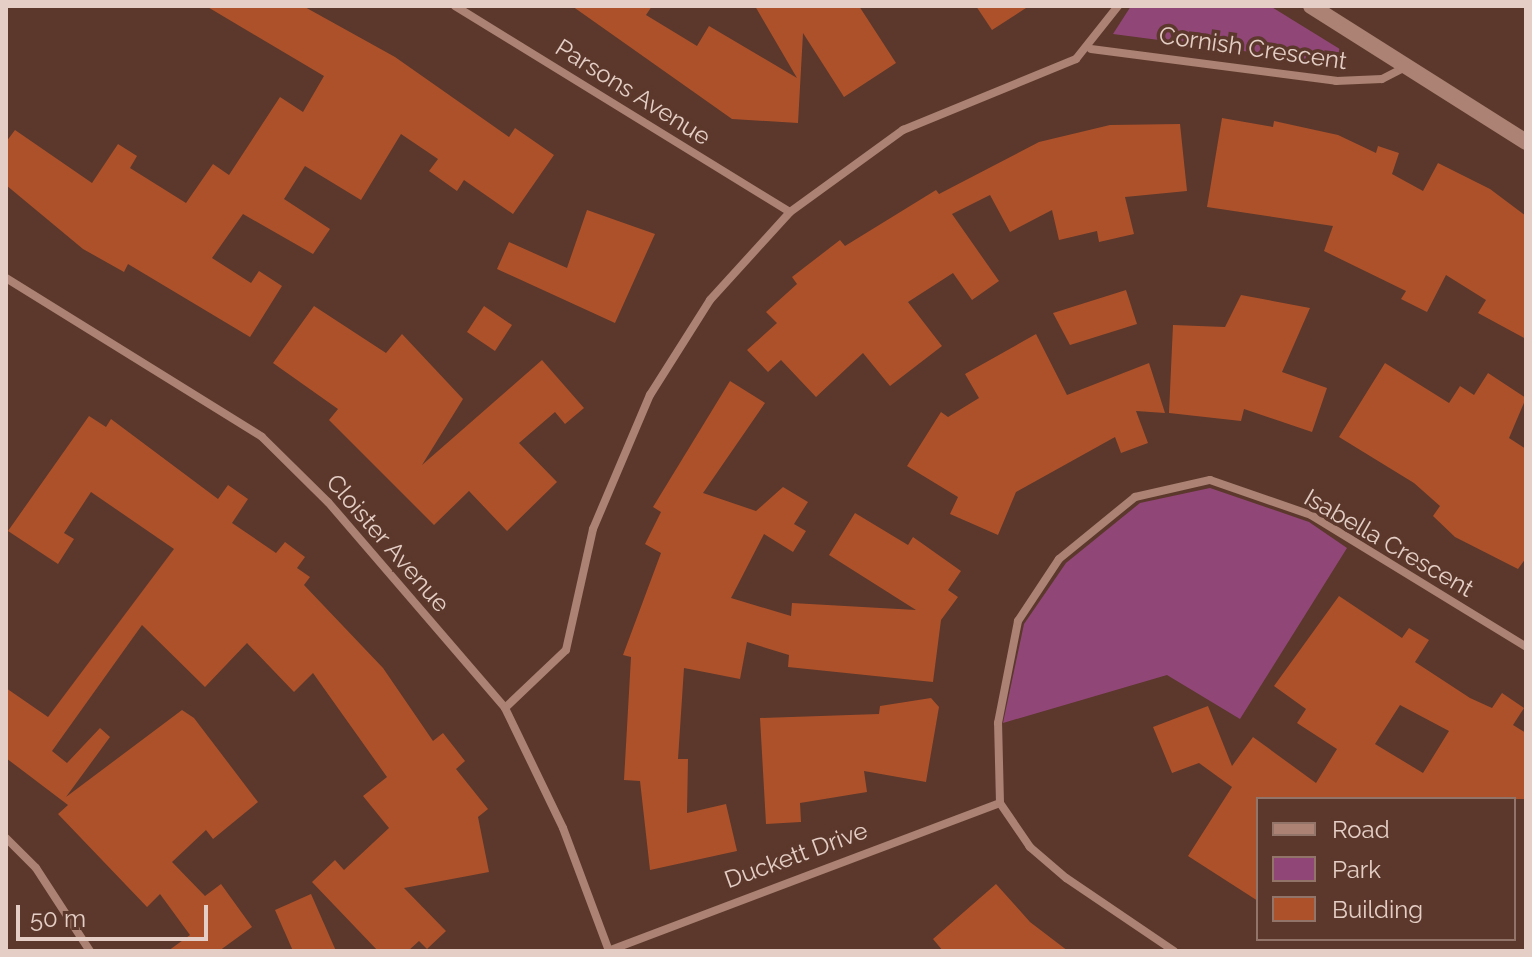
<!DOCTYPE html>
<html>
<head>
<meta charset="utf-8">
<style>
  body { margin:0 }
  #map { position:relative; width:1532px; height:957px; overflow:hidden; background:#5b382b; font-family:Raleway,sans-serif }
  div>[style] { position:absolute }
  .green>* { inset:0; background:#914678 }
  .building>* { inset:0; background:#ad512b }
  .street>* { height:8px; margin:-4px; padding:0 4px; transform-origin:4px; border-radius:4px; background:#ab8273 }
  .secondary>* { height:16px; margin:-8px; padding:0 8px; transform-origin:8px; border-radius:8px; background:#ab8273 }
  span { translate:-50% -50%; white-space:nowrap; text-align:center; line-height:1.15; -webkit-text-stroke:7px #5b382b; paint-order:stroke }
  .street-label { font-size:24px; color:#e4cec5 }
  .frame { position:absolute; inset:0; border:8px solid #e4cec5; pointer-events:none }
  .legend { position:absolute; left:1256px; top:797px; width:260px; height:144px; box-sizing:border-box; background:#5b382b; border:2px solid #927469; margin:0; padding:10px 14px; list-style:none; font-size:24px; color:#e4cec5 }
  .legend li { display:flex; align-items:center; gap:16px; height:40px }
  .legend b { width:40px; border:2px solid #927469 }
  .scale { position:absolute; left:16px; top:905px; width:192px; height:36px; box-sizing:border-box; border:4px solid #e4cec5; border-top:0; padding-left:10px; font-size:24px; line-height:28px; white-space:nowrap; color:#e4cec5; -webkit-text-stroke:6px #5b382b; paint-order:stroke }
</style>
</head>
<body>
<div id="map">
  <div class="green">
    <div style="clip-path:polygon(1131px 6px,1270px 6px,1343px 51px,1336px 63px,1113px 34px)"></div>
    <div style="clip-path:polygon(1210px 488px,1309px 522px,1347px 548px,1240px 719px,1167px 675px,1003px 723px,1024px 624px,1066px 563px,1140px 503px)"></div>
  </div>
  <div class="building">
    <div style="clip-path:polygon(206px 6px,303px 6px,395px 57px,509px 137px,515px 128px,554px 155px,513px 214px,464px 180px,457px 191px,429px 171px,438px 159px,401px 134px,361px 200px,305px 166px,284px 199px,330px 229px,313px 254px,243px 214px,212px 258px,251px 283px,259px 271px,282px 286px,250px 337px,128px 264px,124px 272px,83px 249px,6px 185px,6px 142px,15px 130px,92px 183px,118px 144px,137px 156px,130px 168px,186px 203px,213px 164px,229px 175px,280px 97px,303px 112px,324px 76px)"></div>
    <div style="clip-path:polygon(572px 6px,652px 6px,646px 15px,697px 46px,709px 26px,797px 78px,755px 6px,859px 6px,896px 63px,844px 97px,803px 33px,798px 123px,732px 119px)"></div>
    <div style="clip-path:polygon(976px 6px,1029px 6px,992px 30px)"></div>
    <div style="clip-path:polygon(1222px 118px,1273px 127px,1274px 121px,1338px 135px,1376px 153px,1378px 146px,1399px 153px,1392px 174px,1423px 191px,1438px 163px,1490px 189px,1526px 216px,1526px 339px,1478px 313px,1486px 300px,1446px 275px,1427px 312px,1401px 299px,1406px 291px,1324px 251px,1333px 226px,1207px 207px)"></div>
    <div style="clip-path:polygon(1180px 124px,1187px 191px,1125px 197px,1134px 234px,1099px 242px,1097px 231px,1059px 240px,1052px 210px,1010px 232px,990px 195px,952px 214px,999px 281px,972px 300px,953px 273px,908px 302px,942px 346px,890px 386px,863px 353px,816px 397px,781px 360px,768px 372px,747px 350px,777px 323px,766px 312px,797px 284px,792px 277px,840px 240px,845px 246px,936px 190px,939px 194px,1039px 142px,1110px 125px)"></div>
    <div style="clip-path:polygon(587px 210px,655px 234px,615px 323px,497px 269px,509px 242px,567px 268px)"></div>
    <div style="clip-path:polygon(1126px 290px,1137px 324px,1070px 345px,1053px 313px)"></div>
    <div style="clip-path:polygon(1241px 295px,1310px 308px,1282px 372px,1327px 388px,1312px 432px,1244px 409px,1241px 421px,1169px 413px,1173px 325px,1225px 327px)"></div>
    <div style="clip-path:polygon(314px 306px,386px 353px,402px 334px,463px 399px,422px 465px,542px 360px,584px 408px,565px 424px,555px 412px,519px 443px,557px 482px,507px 531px,469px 491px,434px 525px,329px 420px,338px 409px,273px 363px)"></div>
    <div style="clip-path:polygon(484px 306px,512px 325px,495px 351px,467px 332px)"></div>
    <div style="clip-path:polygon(1036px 334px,1067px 395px,1149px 363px,1165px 413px,1136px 411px,1148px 443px,1121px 453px,1115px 437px,1016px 492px,998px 535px,950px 514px,958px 497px,907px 466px,941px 412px,948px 417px,979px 398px,965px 374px)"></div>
    <div style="clip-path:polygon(1385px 363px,1449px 403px,1460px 386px,1474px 395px,1488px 373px,1526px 398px,1509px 438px,1526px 449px,1526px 558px,1518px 569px,1455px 537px,1433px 516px,1440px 506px,1414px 483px,1339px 437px)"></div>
    <div style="clip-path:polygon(730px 381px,765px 403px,703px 493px,756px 511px,783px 487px,808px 502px,794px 524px,806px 531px,793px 552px,764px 534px,731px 598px,791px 616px,792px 603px,916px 610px,829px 555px,855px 513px,908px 545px,913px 537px,961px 571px,948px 590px,958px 597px,941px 620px,933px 682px,788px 667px,789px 655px,747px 642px,740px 679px,684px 668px,678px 759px,688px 759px,687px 813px,726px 804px,737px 851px,650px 870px,640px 781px,624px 780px,631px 657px,623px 655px,661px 553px,645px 544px,661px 512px,653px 507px)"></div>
    <div style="clip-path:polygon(89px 416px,106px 427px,111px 419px,218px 499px,228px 485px,248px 499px,232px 523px,276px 553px,285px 542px,305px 557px,297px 568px,310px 577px,304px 585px,383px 668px,433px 741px,443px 733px,465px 761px,456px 769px,488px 809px,478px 817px,489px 872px,404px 888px,446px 931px,427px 949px,419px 941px,408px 951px,378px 951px,312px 882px,335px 860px,344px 870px,389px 828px,363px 796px,387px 777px,313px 673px,294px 692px,247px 643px,205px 687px,142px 625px,52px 751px,67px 763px,100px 728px,110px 737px,66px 797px,182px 710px,194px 718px,258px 802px,213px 839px,206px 830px,172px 862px,205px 896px,221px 884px,252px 927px,219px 951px,168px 951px,190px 935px,160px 894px,147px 907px,58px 814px,68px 805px,6px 758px,6px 688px,48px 717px,174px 549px,91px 492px,64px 533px,74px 539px,58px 564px,8px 531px)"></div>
    <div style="clip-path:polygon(evenodd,1339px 596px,1402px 638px,1409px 628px,1429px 640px,1415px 662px,1470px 698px,1492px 708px,1502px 693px,1524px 708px,1513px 725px,1526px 733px,1526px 799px,1258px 799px,1258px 901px,1188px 856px,1232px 787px,1199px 763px,1172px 773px,1153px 727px,1208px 706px,1232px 766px,1253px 737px,1316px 783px,1337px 749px,1297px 723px,1306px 709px,1274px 686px,1339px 596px,1400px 705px,1449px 731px,1423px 773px,1375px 744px,1400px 705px)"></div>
    <div style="clip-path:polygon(931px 698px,939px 707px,926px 782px,864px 771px,867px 792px,800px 803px,801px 822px,766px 824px,760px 718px,879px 714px,880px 706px)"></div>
    <div style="clip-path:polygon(996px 884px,1030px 922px,1068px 951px,943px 951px,933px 939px)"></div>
    <div style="clip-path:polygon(311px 894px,336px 951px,293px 951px,275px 910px)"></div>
  </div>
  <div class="street">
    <div style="left:455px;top:6px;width:393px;rotate:31.6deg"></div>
    <div style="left:1091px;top:49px;width:247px;rotate:7.4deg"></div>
    <div style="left:1336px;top:81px;width:46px;rotate:-2.5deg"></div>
    <div style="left:1382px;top:79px;width:28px;rotate:-27deg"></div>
    <div style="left:6px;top:278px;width:301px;rotate:31.8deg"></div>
    <div style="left:262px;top:437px;width:93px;rotate:44.6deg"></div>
    <div style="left:328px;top:502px;width:272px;rotate:49.3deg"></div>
    <div style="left:505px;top:708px;width:133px;rotate:64.2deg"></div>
    <div style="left:563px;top:828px;width:131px;rotate:69.5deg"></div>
    <div style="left:505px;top:708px;width:84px;rotate:-43.6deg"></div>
    <div style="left:566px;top:650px;width:124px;rotate:-77.4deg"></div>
    <div style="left:593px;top:529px;width:146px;rotate:-67deg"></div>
    <div style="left:650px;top:395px;width:112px;rotate:-57.7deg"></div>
    <div style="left:710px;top:300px;width:119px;rotate:-47.7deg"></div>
    <div style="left:790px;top:212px;width:140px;rotate:-36deg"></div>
    <div style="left:903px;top:130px;width:187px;rotate:-22.3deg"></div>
    <div style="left:1076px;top:59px;width:68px;rotate:-51.6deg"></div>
    <div style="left:6px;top:838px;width:42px;rotate:45deg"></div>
    <div style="left:36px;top:868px;width:99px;rotate:57deg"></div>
    <div style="left:608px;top:951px;width:419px;rotate:-20.7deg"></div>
    <div style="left:1174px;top:951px;width:130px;rotate:-145.9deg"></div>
    <div style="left:1066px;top:878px;width:48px;rotate:-139.3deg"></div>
    <div style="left:1030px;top:847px;width:53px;rotate:-124.3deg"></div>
    <div style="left:1000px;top:803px;width:80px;rotate:-91.4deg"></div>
    <div style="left:998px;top:723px;width:104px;rotate:-78.9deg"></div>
    <div style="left:1018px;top:621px;width:74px;rotate:-56.5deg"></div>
    <div style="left:1059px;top:559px;width:98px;rotate:-39.2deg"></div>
    <div style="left:1135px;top:497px;width:77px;rotate:-12.8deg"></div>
    <div style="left:1210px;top:480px;width:107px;rotate:19.1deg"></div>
    <div style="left:1311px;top:515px;width:252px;rotate:31.5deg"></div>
  </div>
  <div class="secondary">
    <div style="left:1311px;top:6px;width:254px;rotate:32.3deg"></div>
  </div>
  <div class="street-label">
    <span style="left:1253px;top:48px;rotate:8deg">Cornish Crescent</span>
    <span style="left:633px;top:92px;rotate:32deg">Parsons Avenue</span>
    <span style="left:388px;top:543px;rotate:49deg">Cloister Avenue</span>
    <span style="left:1389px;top:543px;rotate:30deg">Isabella Crescent</span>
    <span style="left:796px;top:855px;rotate:-20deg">Duckett Drive</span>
  </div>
  <div class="frame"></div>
  <ul class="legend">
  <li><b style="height:10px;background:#ab8273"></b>Road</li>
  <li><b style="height:22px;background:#914678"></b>Park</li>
  <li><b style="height:22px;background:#ad512b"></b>Building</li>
  </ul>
  <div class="scale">50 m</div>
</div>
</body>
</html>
